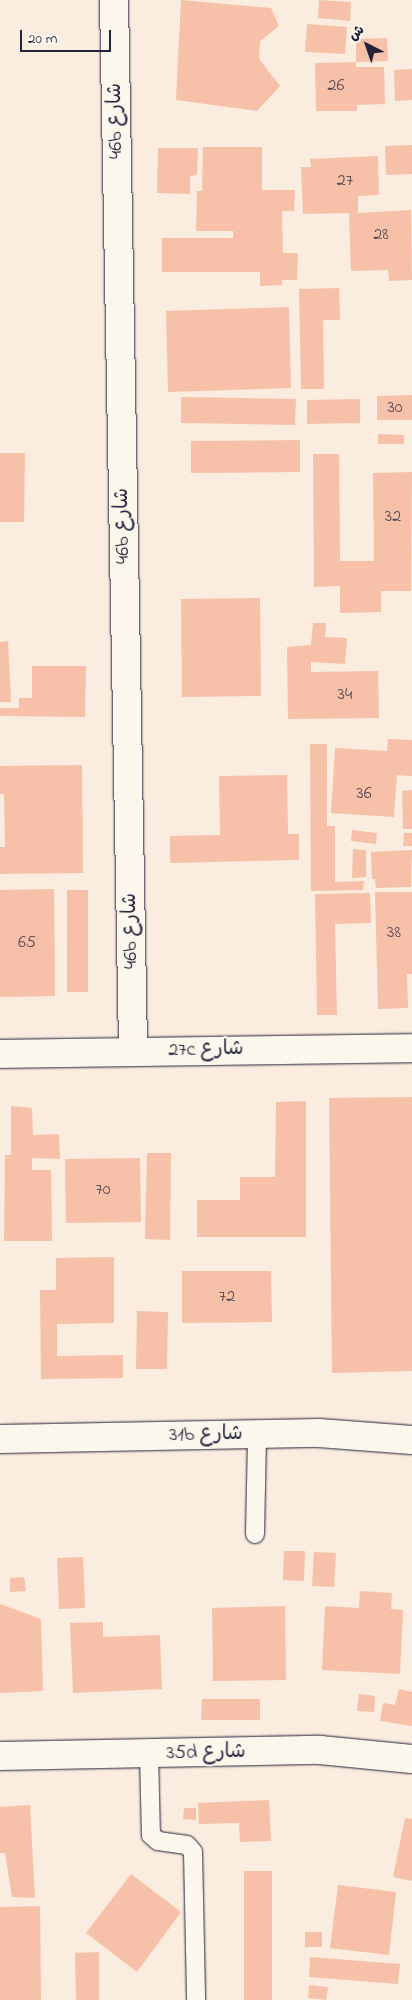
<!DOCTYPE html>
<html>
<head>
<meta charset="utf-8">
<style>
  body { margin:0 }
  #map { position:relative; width:412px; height:2000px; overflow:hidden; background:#faecde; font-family:"Indie Flower","Playpen Sans Arabic",sans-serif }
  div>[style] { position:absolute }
  .building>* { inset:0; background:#f6c1a8 }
  .roads { filter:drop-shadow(0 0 1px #22223b) drop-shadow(0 0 1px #22223b) }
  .service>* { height:18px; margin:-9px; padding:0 9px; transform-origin:9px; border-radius:9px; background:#fbf7ec }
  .minor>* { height:28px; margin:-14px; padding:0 14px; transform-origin:14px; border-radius:14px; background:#fbf7ec }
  span { translate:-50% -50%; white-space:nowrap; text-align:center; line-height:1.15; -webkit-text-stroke:4px #fbf7ec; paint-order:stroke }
  .number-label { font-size:18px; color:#574a56 }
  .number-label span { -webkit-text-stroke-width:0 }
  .street-label { font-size:20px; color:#22223b }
  .north { position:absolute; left:342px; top:20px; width:50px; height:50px; -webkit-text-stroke:4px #fbf7ec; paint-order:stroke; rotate:319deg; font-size:14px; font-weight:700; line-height:20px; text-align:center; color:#22223b }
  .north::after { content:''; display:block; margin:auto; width:18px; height:22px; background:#22223b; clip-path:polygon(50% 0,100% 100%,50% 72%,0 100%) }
  .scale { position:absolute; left:20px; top:30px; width:91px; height:22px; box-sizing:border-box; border:2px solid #22223b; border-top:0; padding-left:6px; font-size:15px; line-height:18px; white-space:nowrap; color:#22223b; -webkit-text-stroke:4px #fbf7ec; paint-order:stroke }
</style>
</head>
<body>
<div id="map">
  <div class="building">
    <div style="clip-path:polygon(181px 0,271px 8px,279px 26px,260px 41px,259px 59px,280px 86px,257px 111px,176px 100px)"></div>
    <div style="clip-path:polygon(319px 0,351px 2px,350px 21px,318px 18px)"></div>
    <div style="clip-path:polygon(307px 24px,347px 27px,345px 54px,305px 52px)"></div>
    <div style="clip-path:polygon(387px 38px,388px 61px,356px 62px,356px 39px)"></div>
    <div style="clip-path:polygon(356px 62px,356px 67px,384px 67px,385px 104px,357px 105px,357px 111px,316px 111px,315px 63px)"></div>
    <div style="clip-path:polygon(412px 69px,412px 100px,395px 101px,394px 70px)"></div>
    <div style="clip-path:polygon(412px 145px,412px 174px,386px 175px,385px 146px)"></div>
    <div style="clip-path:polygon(203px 147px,262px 147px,262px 190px,295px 190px,294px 211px,282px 211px,283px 253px,298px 253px,297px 280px,282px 280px,282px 285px,260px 286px,260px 272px,162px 272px,162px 238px,233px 238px,233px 231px,196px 231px,197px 191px,202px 191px)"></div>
    <div style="clip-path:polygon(158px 148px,198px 148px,197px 175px,190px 176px,190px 194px,157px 193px)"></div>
    <div style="clip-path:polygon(378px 156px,379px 195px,358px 196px,358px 213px,411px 210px,412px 280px,389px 281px,388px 270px,351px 271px,349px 213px,303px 214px,301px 167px,311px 167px,310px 159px)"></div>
    <div style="clip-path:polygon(339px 288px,340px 320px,323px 320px,324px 389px,301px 389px,299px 289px)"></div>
    <div style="clip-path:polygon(289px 307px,291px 388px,168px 392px,166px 311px)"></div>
    <div style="clip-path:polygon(412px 395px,412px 420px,377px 420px,377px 396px)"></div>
    <div style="clip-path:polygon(181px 397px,296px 399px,295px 425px,181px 423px)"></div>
    <div style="clip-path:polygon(360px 399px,360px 423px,307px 424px,307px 400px)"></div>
    <div style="clip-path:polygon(378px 434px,404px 435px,404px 444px,378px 444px)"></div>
    <div style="clip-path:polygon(300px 440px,300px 472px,191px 473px,191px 441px)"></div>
    <div style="clip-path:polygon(0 453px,25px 453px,24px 522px,0 522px)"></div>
    <div style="clip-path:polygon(313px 454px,339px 454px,340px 561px,374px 561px,373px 473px,412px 472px,411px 591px,381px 591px,381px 612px,340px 613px,340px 586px,314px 587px)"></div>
    <div style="clip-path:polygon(260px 598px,261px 696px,182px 697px,181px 599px)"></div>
    <div style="clip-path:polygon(313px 623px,326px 623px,325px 637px,347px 638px,345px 664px,311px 662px,311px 672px,378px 671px,379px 718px,288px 719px,287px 647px,311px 645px)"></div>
    <div style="clip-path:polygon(8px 641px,11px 702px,0 702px,0 642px)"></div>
    <div style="clip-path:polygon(32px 666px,86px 666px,85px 717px,0 716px,0 708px,19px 708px,19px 698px,32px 698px)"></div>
    <div style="clip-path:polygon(388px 739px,412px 740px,412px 776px,397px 775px,394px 817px,331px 813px,335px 748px,387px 751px)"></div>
    <div style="clip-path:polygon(310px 744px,327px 744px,327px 826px,335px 826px,335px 882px,364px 881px,363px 890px,311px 891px)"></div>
    <div style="clip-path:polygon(82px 765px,83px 873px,0 874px,0 847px,5px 847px,4px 794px,0 794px,0 766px)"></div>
    <div style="clip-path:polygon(287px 775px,288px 834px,299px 834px,299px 860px,170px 863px,170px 836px,220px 835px,219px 776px)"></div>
    <div style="clip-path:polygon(412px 790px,412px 829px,403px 829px,402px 791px)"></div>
    <div style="clip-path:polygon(352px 830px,377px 833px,376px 844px,351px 841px)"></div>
    <div style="clip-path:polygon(404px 833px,412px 833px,412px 846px,403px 846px)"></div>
    <div style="clip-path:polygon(353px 849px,366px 850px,366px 877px,352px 878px)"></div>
    <div style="clip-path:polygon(412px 850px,411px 887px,376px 888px,375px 879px,372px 879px,371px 852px)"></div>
    <div style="clip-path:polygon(54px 889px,55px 996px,0 997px,0 890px)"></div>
    <div style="clip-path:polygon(67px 890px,88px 890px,88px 992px,67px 992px)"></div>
    <div style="clip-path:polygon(375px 892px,412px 892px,412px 974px,407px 974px,408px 1008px,378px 1009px)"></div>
    <div style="clip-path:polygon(370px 893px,371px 923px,335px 924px,337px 1015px,317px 1015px,315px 894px)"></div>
    <div style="clip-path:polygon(412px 1097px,412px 1371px,332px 1373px,329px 1098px)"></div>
    <div style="clip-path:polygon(306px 1101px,306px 1237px,197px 1237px,197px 1200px,240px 1200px,240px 1177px,275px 1177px,276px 1102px)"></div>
    <div style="clip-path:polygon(11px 1106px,32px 1108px,33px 1135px,59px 1134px,60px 1159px,32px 1158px,32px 1170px,51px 1170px,52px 1241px,4px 1241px,5px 1155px,11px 1155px)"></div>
    <div style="clip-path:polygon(147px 1153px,171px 1153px,170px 1240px,145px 1239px)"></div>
    <div style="clip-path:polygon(140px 1158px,141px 1222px,66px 1223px,65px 1159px)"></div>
    <div style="clip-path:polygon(114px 1257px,114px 1323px,57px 1324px,57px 1356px,123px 1355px,123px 1378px,41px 1379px,40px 1290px,56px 1290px,56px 1258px)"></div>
    <div style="clip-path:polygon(182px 1271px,271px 1271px,272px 1322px,182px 1323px)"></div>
    <div style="clip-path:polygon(137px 1311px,168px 1312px,167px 1369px,136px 1369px)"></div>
    <div style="clip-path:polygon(284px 1551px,305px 1551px,304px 1581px,283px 1580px)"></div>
    <div style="clip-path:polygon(314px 1552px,336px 1553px,334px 1587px,312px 1586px)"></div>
    <div style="clip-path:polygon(83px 1557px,85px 1608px,59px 1609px,57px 1558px)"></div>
    <div style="clip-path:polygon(24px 1577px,26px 1591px,10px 1592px,10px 1578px)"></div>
    <div style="clip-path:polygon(360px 1591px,392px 1593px,391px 1609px,403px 1610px,400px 1674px,322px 1670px,325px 1606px,359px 1608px)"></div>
    <div style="clip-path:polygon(0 1604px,41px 1619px,43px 1691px,0 1693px)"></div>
    <div style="clip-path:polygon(285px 1606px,286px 1680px,213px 1681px,212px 1608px)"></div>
    <div style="clip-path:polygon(103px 1622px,103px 1637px,160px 1635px,162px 1689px,73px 1693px,70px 1623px)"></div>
    <div style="clip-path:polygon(399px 1689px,412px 1692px,412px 1726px,380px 1721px,383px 1703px,395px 1705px)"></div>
    <div style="clip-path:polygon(359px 1694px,375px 1696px,374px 1712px,357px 1711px)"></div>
    <div style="clip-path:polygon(202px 1699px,260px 1699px,260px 1720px,201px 1720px)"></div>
    <div style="clip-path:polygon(269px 1800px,271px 1841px,240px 1842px,239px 1823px,199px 1824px,198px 1803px)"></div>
    <div style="clip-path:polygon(30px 1805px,35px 1898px,12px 1897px,5px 1853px,0 1853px,0 1807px)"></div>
    <div style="clip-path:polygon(184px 1808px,196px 1808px,196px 1820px,183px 1819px)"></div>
    <div style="clip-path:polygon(405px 1818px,412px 1819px,412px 1881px,393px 1877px)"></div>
    <div style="clip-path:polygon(244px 1871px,272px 1871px,272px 2000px,244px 2000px)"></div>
    <div style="clip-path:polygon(131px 1874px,181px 1912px,137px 1972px,86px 1933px)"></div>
    <div style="clip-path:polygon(338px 1885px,396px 1892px,389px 1955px,330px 1948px)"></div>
    <div style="clip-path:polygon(40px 1906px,41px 2000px,0 2000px,0 1907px)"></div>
    <div style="clip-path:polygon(305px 1932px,322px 1932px,322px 1947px,305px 1947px)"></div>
    <div style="clip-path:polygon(99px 1952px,99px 2000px,76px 2000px,75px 1953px)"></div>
    <div style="clip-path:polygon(310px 1957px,400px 1964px,398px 1984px,309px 1977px)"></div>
    <div style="clip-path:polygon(309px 1985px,328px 1987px,326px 2000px,308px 1998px)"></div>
  </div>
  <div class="roads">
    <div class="service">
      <div style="left:255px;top:1534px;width:99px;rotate:-88.8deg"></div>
      <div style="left:149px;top:1754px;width:81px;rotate:88.6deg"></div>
      <div style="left:151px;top:1835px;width:9px;rotate:41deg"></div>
      <div style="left:158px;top:1841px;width:29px;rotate:8deg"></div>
      <div style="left:187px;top:1845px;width:9px;rotate:49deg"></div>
      <div style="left:193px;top:1852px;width:148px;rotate:88.8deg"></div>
    </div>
    <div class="minor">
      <div style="left:114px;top:0;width:1051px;rotate:88.96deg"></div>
      <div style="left:0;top:1054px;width:412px;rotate:-0.8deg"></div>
      <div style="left:0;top:1439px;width:319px;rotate:-1.1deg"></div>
      <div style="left:319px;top:1433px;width:93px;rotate:4.3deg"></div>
      <div style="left:0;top:1756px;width:320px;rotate:-1.1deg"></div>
      <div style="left:320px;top:1750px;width:92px;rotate:5.6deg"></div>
    </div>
  </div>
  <div class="number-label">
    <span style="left:336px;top:86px">26</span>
    <span style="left:345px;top:181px">27</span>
    <span style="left:381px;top:235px">28</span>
    <span style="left:395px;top:408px">30</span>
    <span style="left:393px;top:517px">32</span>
    <span style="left:345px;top:695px">34</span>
    <span style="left:364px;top:794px">36</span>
    <span style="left:394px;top:933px">38</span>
    <span style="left:27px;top:943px">65</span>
    <span style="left:103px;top:1190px">70</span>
    <span style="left:227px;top:1297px">72</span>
  </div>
  <div class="street-label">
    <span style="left:116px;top:121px;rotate:-91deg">46b شارع</span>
    <span style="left:123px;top:526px;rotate:-91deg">46b شارع</span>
    <span style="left:131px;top:931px;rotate:-91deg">46b شارع</span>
    <span style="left:206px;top:1050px;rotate:-1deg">27c شارع</span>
    <span style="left:206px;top:1435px;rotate:-1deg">31b شارع</span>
    <span style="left:206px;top:1753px;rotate:-1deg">35d شارع</span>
  </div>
  <div class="north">ش</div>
  <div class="scale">20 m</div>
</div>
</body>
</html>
